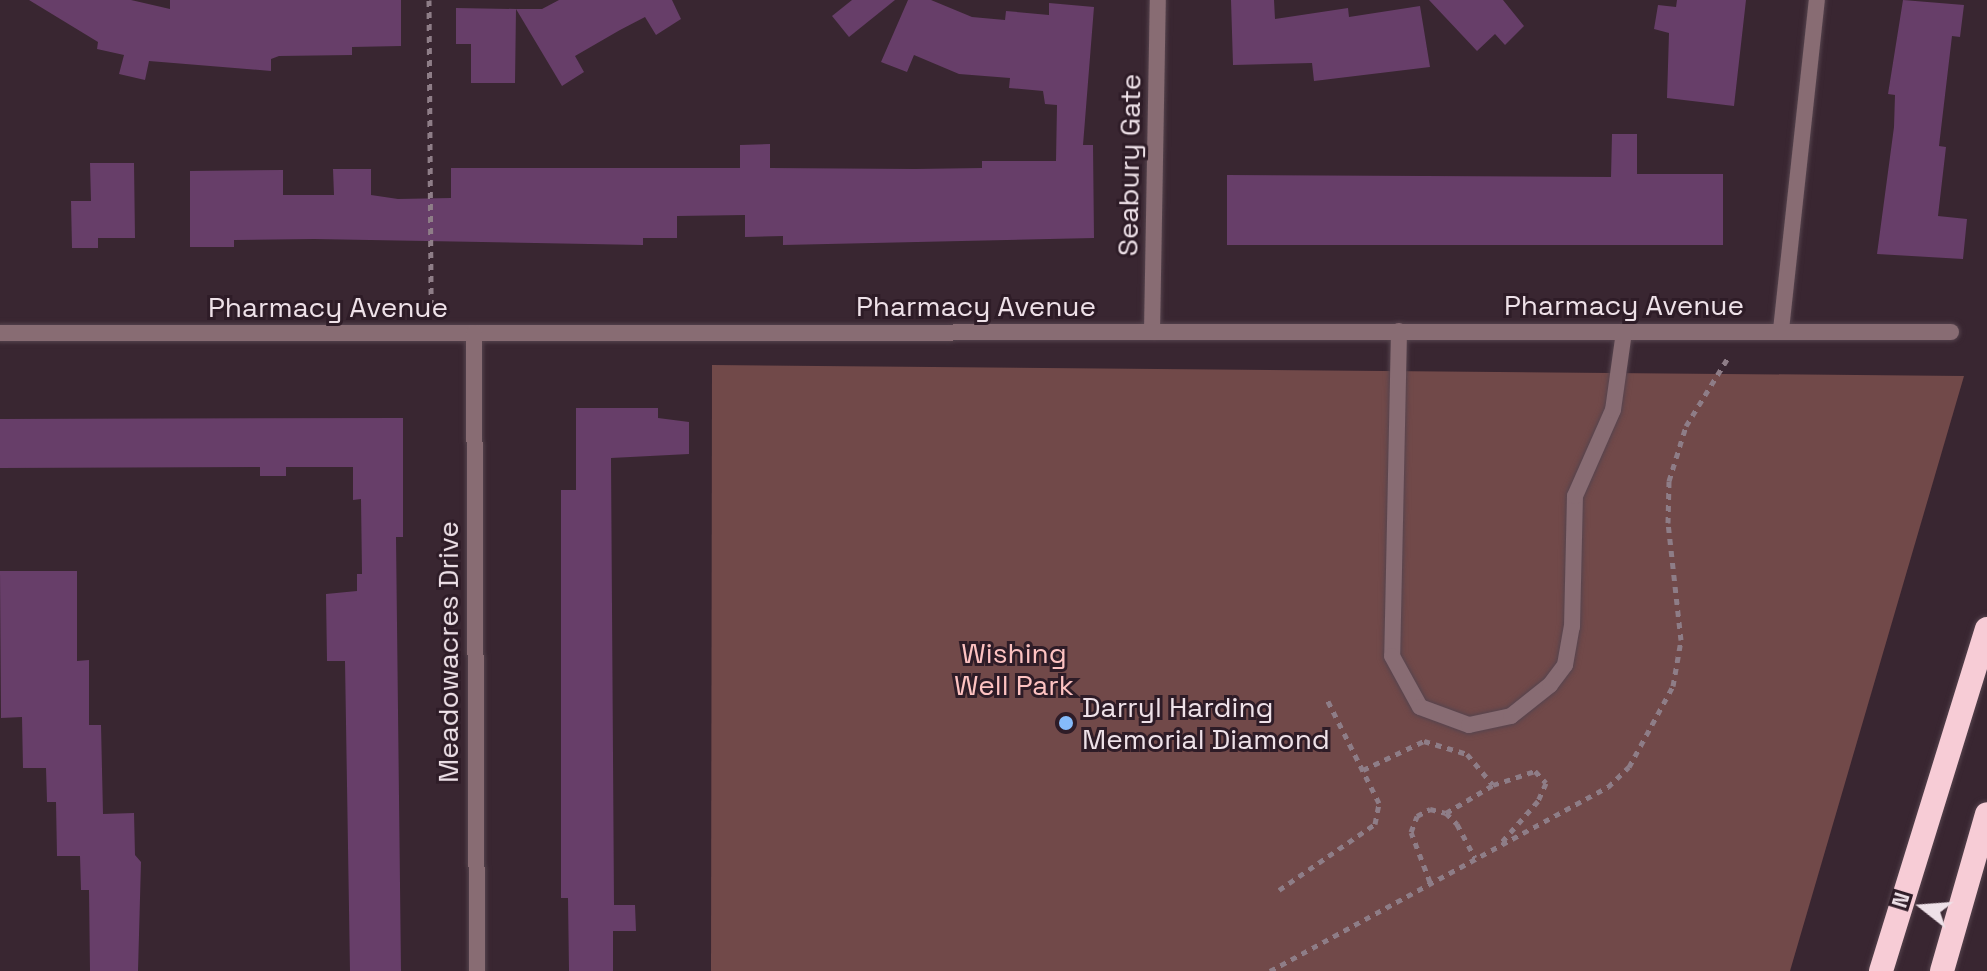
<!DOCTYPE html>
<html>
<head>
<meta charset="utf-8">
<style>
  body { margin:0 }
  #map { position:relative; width:1987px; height:971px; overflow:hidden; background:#392631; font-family:"Space Grotesk",sans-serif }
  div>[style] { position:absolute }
  .green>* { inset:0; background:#714949 }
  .building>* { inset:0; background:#673e69 }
  .path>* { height:5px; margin-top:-2.5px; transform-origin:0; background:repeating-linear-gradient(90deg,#8e7d87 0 6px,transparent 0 12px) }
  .roads { filter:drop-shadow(0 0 2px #56444e) drop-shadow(0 0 2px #56444e) }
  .lane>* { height:16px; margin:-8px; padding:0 8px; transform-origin:8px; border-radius:8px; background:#886c73 }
  .street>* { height:16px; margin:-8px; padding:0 8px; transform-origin:8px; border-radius:8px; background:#886c73 }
  .highway>* { height:24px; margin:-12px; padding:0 12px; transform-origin:12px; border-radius:12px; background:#f7ccd6 }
  .dots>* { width:22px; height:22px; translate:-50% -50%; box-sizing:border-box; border:4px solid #2e1c27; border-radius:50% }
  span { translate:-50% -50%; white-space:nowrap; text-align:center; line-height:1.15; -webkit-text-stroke:6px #2e1c27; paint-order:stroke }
  .street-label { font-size:28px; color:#eee1e8 }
  .park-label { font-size:28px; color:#fdc2c1 }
  .poi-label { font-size:28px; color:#eee1e8 }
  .left { translate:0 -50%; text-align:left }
  .north { position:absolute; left:1883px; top:867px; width:80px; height:80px; -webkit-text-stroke:6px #2e1c27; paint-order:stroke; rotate:287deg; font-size:22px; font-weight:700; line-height:32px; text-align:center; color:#eee1e8 }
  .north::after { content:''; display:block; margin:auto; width:28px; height:36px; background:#eee1e8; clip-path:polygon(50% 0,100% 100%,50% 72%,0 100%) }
</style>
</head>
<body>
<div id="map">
  <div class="green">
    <div style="clip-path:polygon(712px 365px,1964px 376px,1790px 971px,711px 971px)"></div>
  </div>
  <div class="building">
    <div style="clip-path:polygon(29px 0,131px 0,170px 9px,170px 0,401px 0,401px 46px,352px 47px,352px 55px,279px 56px,271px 59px,271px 71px,149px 61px,145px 80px,119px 74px,124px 55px,97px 49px,98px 42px)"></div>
    <div style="clip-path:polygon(559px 0,672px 0,681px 19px,656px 35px,645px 17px,620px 30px,575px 56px,584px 72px,562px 86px,516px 9px,542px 9px)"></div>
    <div style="clip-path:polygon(852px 0,895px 0,849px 37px,832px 16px)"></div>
    <div style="clip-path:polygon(908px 0,931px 0,972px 17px,1005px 20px,1006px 11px,1049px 15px,1049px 3px,1094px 7px,1083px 145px,1093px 145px,1094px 238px,783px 245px,783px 236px,745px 237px,745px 215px,677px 216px,677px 238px,643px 238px,643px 245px,314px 239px,234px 240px,234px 247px,190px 247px,190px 171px,283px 170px,283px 195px,334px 195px,333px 169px,371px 169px,371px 195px,398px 199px,451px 198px,451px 168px,740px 168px,740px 145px,770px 144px,770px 168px,915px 169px,982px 168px,982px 161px,1056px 161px,1057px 105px,1045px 104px,1043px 91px,1009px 88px,1010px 78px,959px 74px,914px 55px,907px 72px,881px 62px)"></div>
    <div style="clip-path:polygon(1231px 0,1274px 0,1275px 19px,1348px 8px,1349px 17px,1420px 6px,1430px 67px,1314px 81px,1312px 63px,1233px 65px)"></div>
    <div style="clip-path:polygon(1429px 0,1503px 0,1524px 26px,1505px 45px,1495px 34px,1477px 51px)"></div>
    <div style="clip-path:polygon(1677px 0,1746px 0,1734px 106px,1667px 98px,1669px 33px,1654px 29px,1658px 5px,1676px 7px)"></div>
    <div style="clip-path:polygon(1903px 0,1964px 5px,1960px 37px,1952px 36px,1939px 146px,1946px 147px,1938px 216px,1967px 219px,1963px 259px,1877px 254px,1894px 127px,1895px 95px,1888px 94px)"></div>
    <div style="clip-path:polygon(456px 8px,516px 9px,515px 83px,471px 83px,471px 44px,456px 44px)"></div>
    <div style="clip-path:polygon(1612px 134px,1637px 134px,1637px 174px,1723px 174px,1723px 245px,1227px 245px,1227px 175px,1611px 177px)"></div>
    <div style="clip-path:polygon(90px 163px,134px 163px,135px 238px,98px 238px,98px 248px,72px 248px,71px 201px,91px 201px)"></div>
    <div style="clip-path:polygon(576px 408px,658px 408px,658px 418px,689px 422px,689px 454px,611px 458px,614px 905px,635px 905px,636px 931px,613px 931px,613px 971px,569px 971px,568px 898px,561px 898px,561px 490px,576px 490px)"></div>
    <div style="clip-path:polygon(403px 418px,403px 537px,396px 537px,401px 971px,350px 971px,345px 661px,327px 661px,326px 594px,357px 591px,357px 574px,362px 574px,361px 499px,353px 500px,353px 467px,286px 467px,286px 476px,260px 476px,260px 467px,0 468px,0 419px)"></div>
    <div style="clip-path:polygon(0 571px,77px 571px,77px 661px,89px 660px,89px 725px,101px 725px,103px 814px,134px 813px,135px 855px,141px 862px,138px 971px,90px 971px,89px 890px,81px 890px,80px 856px,57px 856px,56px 802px,47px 802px,46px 768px,23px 768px,22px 717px,1px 718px)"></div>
  </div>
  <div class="path">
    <div style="left:429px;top:0;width:312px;rotate:89.6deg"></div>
    <div style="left:1363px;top:770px;width:68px;rotate:-25.4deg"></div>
    <div style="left:1424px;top:741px;width:45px;rotate:16.8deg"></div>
    <div style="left:1467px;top:754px;width:40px;rotate:50deg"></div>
    <div style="left:1446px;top:813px;width:55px;rotate:-30.8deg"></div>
    <div style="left:1493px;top:785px;width:44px;rotate:-18.4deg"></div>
    <div style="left:1535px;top:771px;width:16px;rotate:47deg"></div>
    <div style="left:1546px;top:783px;width:20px;rotate:114deg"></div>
    <div style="left:1538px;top:801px;width:56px;rotate:131.4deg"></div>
    <div style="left:1430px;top:882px;width:53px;rotate:-110.8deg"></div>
    <div style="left:1411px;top:832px;width:17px;rotate:-69deg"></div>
    <div style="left:1417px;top:816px;width:15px;rotate:-28deg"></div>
    <div style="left:1430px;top:809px;width:16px;rotate:14deg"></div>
    <div style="left:1446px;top:813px;width:16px;rotate:45deg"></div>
    <div style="left:1457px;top:824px;width:38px;rotate:62deg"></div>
    <div style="left:1279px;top:890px;width:116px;rotate:-34.5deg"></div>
    <div style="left:1375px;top:824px;width:21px;rotate:-79deg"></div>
    <div style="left:1379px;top:803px;width:116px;rotate:-116.6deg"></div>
    <div style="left:1270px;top:971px;width:385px;rotate:-28.6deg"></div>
    <div style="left:1608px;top:787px;width:29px;rotate:-44deg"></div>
    <div style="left:1629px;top:767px;width:92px;rotate:-61.5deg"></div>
    <div style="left:1673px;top:686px;width:47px;rotate:-80.1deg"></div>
    <div style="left:1681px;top:640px;width:118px;rotate:-96.3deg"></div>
    <div style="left:1668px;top:523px;width:42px;rotate:-88.6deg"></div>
    <div style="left:1669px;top:481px;width:58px;rotate:-72.8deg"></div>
    <div style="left:1686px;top:426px;width:82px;rotate:-58.4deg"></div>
  </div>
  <div class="roads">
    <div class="lane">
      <div style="left:1399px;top:331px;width:325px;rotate:91.2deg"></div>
      <div style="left:1392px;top:656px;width:58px;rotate:61.2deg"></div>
      <div style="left:1420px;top:707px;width:52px;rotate:20.2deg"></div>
      <div style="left:1469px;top:725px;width:43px;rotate:-12.1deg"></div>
      <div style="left:1511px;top:716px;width:50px;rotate:-38.5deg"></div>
      <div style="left:1550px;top:685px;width:25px;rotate:-53deg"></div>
      <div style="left:1565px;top:665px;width:39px;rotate:-80deg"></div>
      <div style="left:1572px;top:627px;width:131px;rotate:-88.7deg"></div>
      <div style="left:1575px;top:496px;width:94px;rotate:-66.2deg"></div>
      <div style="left:1613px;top:410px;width:79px;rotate:-82deg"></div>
    </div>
    <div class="street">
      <div style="left:1781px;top:330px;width:332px;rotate:-83.8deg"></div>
      <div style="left:1152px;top:332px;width:332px;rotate:-89deg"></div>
      <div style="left:0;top:333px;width:1951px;rotate:-0.03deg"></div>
      <div style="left:474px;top:333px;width:638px;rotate:89.73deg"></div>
    </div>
    <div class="highway">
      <div style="left:1881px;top:971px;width:358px;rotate:-72.8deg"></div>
      <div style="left:1942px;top:971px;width:163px;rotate:-74deg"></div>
    </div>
  </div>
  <div class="dots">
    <div style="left:1066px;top:723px;background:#85bbfb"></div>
  </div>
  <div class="street-label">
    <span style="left:1129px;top:165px;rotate:-89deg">Seabury Gate</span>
    <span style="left:1624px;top:305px">Pharmacy Avenue</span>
    <span style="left:976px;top:306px">Pharmacy Avenue</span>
    <span style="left:328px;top:307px">Pharmacy Avenue</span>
    <span style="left:448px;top:652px;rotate:-90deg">Meadowacres Drive</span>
  </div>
  <div class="park-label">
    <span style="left:1014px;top:669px">Wishing<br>Well Park</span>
  </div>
  <div class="poi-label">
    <span class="left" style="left:1082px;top:723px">Darryl Harding<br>Memorial Diamond</span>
  </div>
  <div class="north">N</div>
</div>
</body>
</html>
